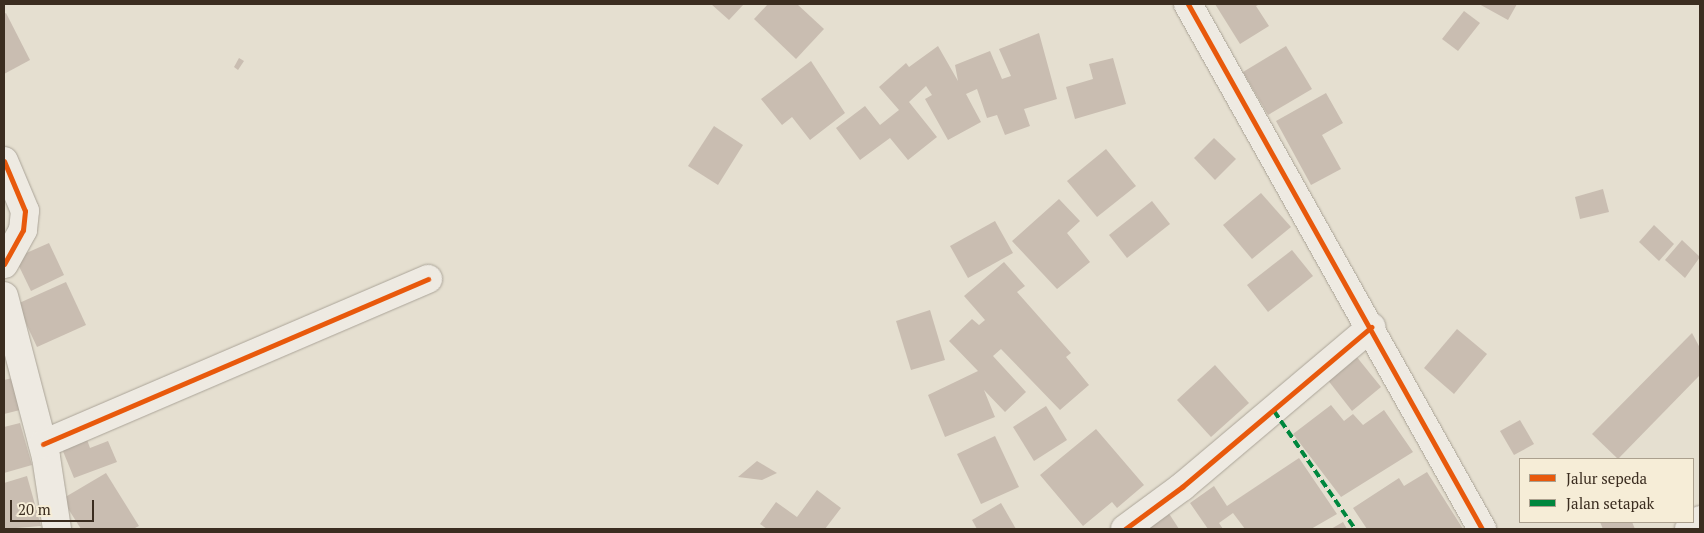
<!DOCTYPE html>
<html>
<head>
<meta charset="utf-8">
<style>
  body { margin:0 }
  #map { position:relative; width:1704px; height:533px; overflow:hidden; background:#e5dfd0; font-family:"PT Serif",serif }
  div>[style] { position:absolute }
  .building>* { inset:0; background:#c9bdb1 }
  .roads { filter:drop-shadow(0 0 1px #aba498) drop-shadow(0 0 1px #aba498) }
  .minor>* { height:28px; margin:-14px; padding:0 14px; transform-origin:14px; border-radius:14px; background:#eeeae2 }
  .quiet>* { height:4px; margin-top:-2px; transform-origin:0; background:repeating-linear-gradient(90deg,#00873e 0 8px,transparent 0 12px) }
  .cycleway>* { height:5px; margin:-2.5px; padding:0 2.5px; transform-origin:2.5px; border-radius:2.5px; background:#e8590c }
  span { translate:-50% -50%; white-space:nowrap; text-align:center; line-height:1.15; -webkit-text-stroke:4.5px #f6edd7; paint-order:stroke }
  .frame { position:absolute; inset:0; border:5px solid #3b2d20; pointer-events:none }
  .legend { position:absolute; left:1519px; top:458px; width:175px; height:65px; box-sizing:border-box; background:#f6edd7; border:1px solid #aba08e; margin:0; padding:6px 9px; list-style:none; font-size:15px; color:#3b2d20 }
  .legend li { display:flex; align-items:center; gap:10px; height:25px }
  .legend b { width:25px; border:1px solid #aba08e }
  .scale { position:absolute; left:10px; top:500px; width:84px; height:22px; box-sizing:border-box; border:2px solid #3b2d20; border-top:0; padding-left:6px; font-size:15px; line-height:18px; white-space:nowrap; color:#3b2d20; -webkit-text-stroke:4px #f6edd7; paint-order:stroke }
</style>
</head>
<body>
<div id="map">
  <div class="building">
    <div style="clip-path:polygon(711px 4px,744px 4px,729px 20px)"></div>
    <div style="clip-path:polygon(768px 4px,797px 4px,824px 29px,796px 59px,754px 19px)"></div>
    <div style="clip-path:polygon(1215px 4px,1260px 4px,1256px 6px,1269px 26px,1240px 44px)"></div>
    <div style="clip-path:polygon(1479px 4px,1517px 4px,1508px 20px)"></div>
    <div style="clip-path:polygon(1464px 11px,1480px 23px,1458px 51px,1442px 39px)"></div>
    <div style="clip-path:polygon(6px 13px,30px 60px,4px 74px,4px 14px)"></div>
    <div style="clip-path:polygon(1039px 33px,1057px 99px,1024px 109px,1030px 126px,1005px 135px,997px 115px,987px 118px,977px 89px,966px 94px,981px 122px,948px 140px,925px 99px,932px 95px,926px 86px,909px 102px,937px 137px,908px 160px,890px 138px,860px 160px,836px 128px,865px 106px,880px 125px,899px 110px,879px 87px,906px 63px,909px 67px,938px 46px,958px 81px,955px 65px,990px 51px,1002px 79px,1011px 76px,999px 49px)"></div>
    <div style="clip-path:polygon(1286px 46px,1312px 89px,1268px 115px,1243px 72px)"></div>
    <div style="clip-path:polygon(239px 58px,244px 61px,238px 70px,234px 67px)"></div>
    <div style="clip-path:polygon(1113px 58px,1126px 104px,1075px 119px,1066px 87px,1093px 79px,1089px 64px)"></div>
    <div style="clip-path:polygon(811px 61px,845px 113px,810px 140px,792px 117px,782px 125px,761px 99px)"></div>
    <div style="clip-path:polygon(1326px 93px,1343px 123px,1322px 135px,1341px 169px,1311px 185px,1276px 121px)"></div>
    <div style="clip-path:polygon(714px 126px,743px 145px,718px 185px,688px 166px)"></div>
    <div style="clip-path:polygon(1214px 138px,1236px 159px,1215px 180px,1194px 158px)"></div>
    <div style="clip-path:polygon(1106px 149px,1136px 186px,1097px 217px,1067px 181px)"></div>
    <div style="clip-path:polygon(1603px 189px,1609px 212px,1580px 219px,1575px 197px)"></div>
    <div style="clip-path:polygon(1261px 193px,1291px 227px,1252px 259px,1223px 225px)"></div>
    <div style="clip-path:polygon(1059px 199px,1080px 221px,1067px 233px,1090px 262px,1057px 289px,1012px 241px)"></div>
    <div style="clip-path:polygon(1152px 201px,1170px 224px,1127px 258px,1109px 235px)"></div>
    <div style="clip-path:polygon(995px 221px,1013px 253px,968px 278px,950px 246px)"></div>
    <div style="clip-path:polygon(1654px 225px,1674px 244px,1659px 261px,1639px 242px)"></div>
    <div style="clip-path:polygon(1682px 240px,1700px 257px,1685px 278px,1665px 260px)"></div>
    <div style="clip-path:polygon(49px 243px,64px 275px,31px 291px,15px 258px)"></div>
    <div style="clip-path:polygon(1292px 250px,1313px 276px,1268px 312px,1247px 285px)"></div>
    <div style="clip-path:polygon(1004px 262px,1025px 286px,1017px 292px,1071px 353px,1066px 357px,1089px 385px,1060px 410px,1001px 349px,993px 356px,1026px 392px,1005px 412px,984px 390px,995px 417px,945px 437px,928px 395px,978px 371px,949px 341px,972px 319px,979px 325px,985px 320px,964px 296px)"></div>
    <div style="clip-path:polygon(66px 282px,86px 325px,37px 347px,17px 304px)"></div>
    <div style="clip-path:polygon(930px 310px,945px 360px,911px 370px,896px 321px)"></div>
    <div style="clip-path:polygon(1457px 329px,1487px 354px,1454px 394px,1424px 368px)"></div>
    <div style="clip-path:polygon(1692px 333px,1700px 348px,1700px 375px,1618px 459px,1592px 434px)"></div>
    <div style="clip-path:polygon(1356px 356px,1381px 387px,1352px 411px,1327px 379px)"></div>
    <div style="clip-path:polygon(1215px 365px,1249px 403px,1211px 437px,1177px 400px)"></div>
    <div style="clip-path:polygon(17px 377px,24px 409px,4px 414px,4px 380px)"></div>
    <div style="clip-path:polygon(1331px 405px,1344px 421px,1353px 414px,1363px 425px,1384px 410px,1413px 452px,1341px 497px,1293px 434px)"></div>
    <div style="clip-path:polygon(1046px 406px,1067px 440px,1034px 461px,1013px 427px)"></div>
    <div style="clip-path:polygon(1520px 420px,1534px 444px,1514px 455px,1500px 431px)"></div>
    <div style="clip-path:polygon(20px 423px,32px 465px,4px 473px,4px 427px)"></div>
    <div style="clip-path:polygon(1096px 429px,1144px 485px,1117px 508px,1112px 502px,1083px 526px,1040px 475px)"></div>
    <div style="clip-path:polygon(85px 434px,90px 448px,108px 441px,117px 462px,74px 478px,60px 444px)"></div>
    <div style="clip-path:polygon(995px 436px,1019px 487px,981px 504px,957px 454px)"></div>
    <div style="clip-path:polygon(1299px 458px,1337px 514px,1311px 529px,1245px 529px,1233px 513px,1219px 523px,1223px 529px,1208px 529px,1190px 503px,1214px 486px,1227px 506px)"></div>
    <div style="clip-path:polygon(757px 461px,777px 473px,762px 480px,738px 477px)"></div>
    <div style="clip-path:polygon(1427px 472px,1463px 529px,1367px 529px,1353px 508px,1399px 478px,1404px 486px)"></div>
    <div style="clip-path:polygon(106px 473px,139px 526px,133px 529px,81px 529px,62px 499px)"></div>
    <div style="clip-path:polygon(27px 476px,41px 526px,4px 529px,4px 483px)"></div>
    <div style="clip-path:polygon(817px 490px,841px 508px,825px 529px,767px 529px,760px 524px,776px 502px,797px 517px)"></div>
    <div style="clip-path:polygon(1001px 503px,1016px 529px,977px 529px,972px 520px)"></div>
    <div style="clip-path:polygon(1168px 512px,1179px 529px,1143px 529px)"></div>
    <div style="clip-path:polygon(1343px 522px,1347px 529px,1331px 529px)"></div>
    <div style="clip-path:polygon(1600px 522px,1632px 522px,1635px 529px,1603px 529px)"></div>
  </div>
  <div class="roads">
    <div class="minor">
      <div style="left:1188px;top:4px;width:602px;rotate:60.75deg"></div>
      <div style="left:4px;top:161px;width:54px;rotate:67.2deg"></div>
      <div style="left:25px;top:211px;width:19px;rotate:96deg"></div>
      <div style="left:23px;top:230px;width:39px;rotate:119deg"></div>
      <div style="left:4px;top:296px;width:166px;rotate:75.4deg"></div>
      <div style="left:46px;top:457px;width:73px;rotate:81.3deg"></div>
      <div style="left:43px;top:444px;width:419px;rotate:-23.2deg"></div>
      <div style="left:1125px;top:529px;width:71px;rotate:-36.4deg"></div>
      <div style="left:1182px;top:487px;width:248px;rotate:-40.2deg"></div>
      <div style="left:1689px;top:529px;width:14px;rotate:-39deg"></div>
    </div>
  </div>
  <div class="quiet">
    <div style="left:1274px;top:411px;width:143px;rotate:55.5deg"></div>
  </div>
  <div class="cycleway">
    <div style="left:1188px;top:4px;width:602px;rotate:60.75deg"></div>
    <div style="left:4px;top:161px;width:54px;rotate:67.2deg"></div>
    <div style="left:25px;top:211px;width:19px;rotate:96deg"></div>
    <div style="left:23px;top:230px;width:39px;rotate:119deg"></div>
    <div style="left:43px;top:444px;width:419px;rotate:-23.2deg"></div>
    <div style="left:1125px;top:529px;width:71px;rotate:-36.4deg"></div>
    <div style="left:1182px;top:487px;width:248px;rotate:-40.2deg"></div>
  </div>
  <div class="frame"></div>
  <ul class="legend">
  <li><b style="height:6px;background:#e8590c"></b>Jalur sepeda</li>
  <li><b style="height:6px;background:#00873e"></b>Jalan setapak</li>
  </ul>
  <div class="scale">20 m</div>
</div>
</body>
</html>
